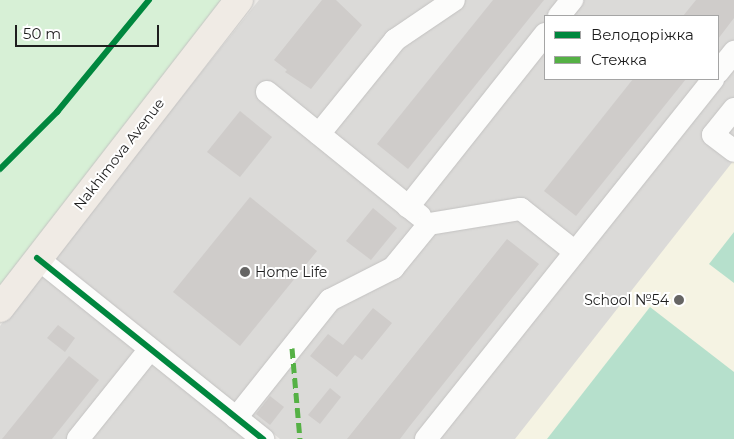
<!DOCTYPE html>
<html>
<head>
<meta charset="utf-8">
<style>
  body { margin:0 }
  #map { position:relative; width:734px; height:439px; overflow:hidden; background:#eceae7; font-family:Montserrat,sans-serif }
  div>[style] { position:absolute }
  .residential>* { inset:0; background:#dbdad8 }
  .education>* { inset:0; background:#f5f3e3 }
  .park>* { inset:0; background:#d7f0d6 }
  .pitch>* { inset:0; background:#b6e0cc }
  .building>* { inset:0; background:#cfccca }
  .roads { filter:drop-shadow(0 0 1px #c3c2c1) drop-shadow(0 0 1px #c3c2c1) }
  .minor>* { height:22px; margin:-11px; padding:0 11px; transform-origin:11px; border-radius:11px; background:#fcfcfb }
  .major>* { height:28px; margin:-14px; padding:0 14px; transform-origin:14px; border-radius:14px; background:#f0ebe5 }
  .quiet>* { height:5px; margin-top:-2.5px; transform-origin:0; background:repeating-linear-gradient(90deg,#55b145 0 10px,transparent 0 15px) }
  .cycleway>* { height:6px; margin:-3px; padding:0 3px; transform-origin:3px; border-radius:3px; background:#00873e }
  .dots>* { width:14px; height:14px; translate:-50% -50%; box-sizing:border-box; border:2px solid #fff; border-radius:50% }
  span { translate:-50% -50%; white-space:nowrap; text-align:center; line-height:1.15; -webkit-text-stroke:4px #fff; paint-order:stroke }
  .street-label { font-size:14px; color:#1e1e1e }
  .poi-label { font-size:14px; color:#1e1e1e }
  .left { translate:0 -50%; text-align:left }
  .right { translate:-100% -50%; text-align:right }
  .legend { position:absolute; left:544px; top:15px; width:175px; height:65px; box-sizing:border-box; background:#fff; border:1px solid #a5a5a5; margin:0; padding:6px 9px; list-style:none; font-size:15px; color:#1e1e1e }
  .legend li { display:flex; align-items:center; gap:10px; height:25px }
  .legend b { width:25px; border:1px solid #a5a5a5 }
  .scale { position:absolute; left:15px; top:25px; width:144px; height:22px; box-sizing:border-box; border:2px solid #1e1e1e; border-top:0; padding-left:6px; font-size:15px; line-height:18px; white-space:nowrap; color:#1e1e1e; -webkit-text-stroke:4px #fff; paint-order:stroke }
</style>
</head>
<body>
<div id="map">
  <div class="residential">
    <div style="clip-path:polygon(evenodd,259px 0,734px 0,734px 439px,280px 439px,54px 257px,259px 0,545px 16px,718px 16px,718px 79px,545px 79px,545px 16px)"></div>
    <div style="clip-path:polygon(42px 273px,247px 439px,0 439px,0 326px)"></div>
  </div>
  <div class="education">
    <div style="clip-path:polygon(734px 160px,734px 439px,515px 439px)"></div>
  </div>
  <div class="park">
    <div style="clip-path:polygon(0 0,232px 0,0 292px)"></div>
  </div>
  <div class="pitch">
    <div style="clip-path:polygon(734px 232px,734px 283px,709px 264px)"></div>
    <div style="clip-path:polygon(650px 307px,734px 372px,734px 439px,547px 439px)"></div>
  </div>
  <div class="building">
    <div style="clip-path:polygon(322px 0,336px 0,362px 25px,311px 89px,285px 72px,287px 70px,274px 60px)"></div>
    <div style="clip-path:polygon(493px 0,544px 0,408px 169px,377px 144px)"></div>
    <div style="clip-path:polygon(696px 0,734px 0,734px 18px,718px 39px,718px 16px,683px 16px)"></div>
    <div style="clip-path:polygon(633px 79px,686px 79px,576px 216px,544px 191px)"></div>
    <div style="clip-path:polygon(240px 111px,272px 137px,240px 177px,207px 152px)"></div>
    <div style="clip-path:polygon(250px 197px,317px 251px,240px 346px,173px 292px)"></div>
    <div style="clip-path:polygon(373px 208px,397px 228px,371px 260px,346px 241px)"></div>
    <div style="clip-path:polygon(507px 239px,539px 264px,409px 427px,400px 439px,347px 439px)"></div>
    <div style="clip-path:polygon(373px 308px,392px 323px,362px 360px,355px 355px,337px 377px,310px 356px,328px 334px,343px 345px)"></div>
    <div style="clip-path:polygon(58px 325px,75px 338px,65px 352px,47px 338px)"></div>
    <div style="clip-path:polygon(69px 356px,99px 380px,52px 439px,2px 439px)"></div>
    <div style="clip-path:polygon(330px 388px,341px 397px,320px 424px,308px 415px)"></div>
    <div style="clip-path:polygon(270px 396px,284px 407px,270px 425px,256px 414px)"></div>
  </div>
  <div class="roads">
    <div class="minor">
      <div style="left:559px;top:16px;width:21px;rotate:-51deg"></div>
      <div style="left:718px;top:72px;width:26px;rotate:-51deg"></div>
      <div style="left:267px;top:92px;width:197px;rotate:39deg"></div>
      <div style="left:734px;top:109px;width:33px;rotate:129deg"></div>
      <div style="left:713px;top:135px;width:26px;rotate:37deg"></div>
      <div style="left:319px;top:134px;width:121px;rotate:-51deg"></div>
      <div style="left:395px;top:40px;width:71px;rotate:-34.1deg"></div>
      <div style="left:408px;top:207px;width:221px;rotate:-51.6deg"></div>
      <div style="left:37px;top:258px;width:290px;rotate:38.7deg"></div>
      <div style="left:236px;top:418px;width:151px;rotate:-51.5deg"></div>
      <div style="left:330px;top:300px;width:71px;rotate:-26.9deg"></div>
      <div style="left:393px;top:268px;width:57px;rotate:-50.7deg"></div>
      <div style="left:429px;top:224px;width:93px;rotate:-9.3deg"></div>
      <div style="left:521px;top:209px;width:69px;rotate:38.5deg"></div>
      <div style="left:78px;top:439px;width:115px;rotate:-51.3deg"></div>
      <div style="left:426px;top:439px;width:460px;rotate:-51.4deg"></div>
    </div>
    <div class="major">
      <div style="left:0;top:308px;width:390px;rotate:-52.2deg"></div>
    </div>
  </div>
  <div class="quiet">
    <div style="left:292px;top:348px;width:91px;rotate:85deg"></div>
  </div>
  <div class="cycleway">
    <div style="left:0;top:169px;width:81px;rotate:-45deg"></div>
    <div style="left:57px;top:112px;width:145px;rotate:-50.6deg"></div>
    <div style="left:37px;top:258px;width:290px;rotate:38.7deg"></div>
  </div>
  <div class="dots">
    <div style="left:245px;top:272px;background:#666564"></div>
    <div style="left:679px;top:300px;background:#666564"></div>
  </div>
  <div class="street-label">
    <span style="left:119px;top:154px;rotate:-52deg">Nakhimova Avenue</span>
  </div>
  <div class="poi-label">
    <span class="left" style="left:255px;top:272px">Home Life</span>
    <span class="right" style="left:669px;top:300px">School №54</span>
  </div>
  <ul class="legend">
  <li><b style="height:6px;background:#00873e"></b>Велодоріжка</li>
  <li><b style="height:6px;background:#55b145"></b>Стежка</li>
  </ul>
  <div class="scale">50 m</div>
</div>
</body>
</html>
